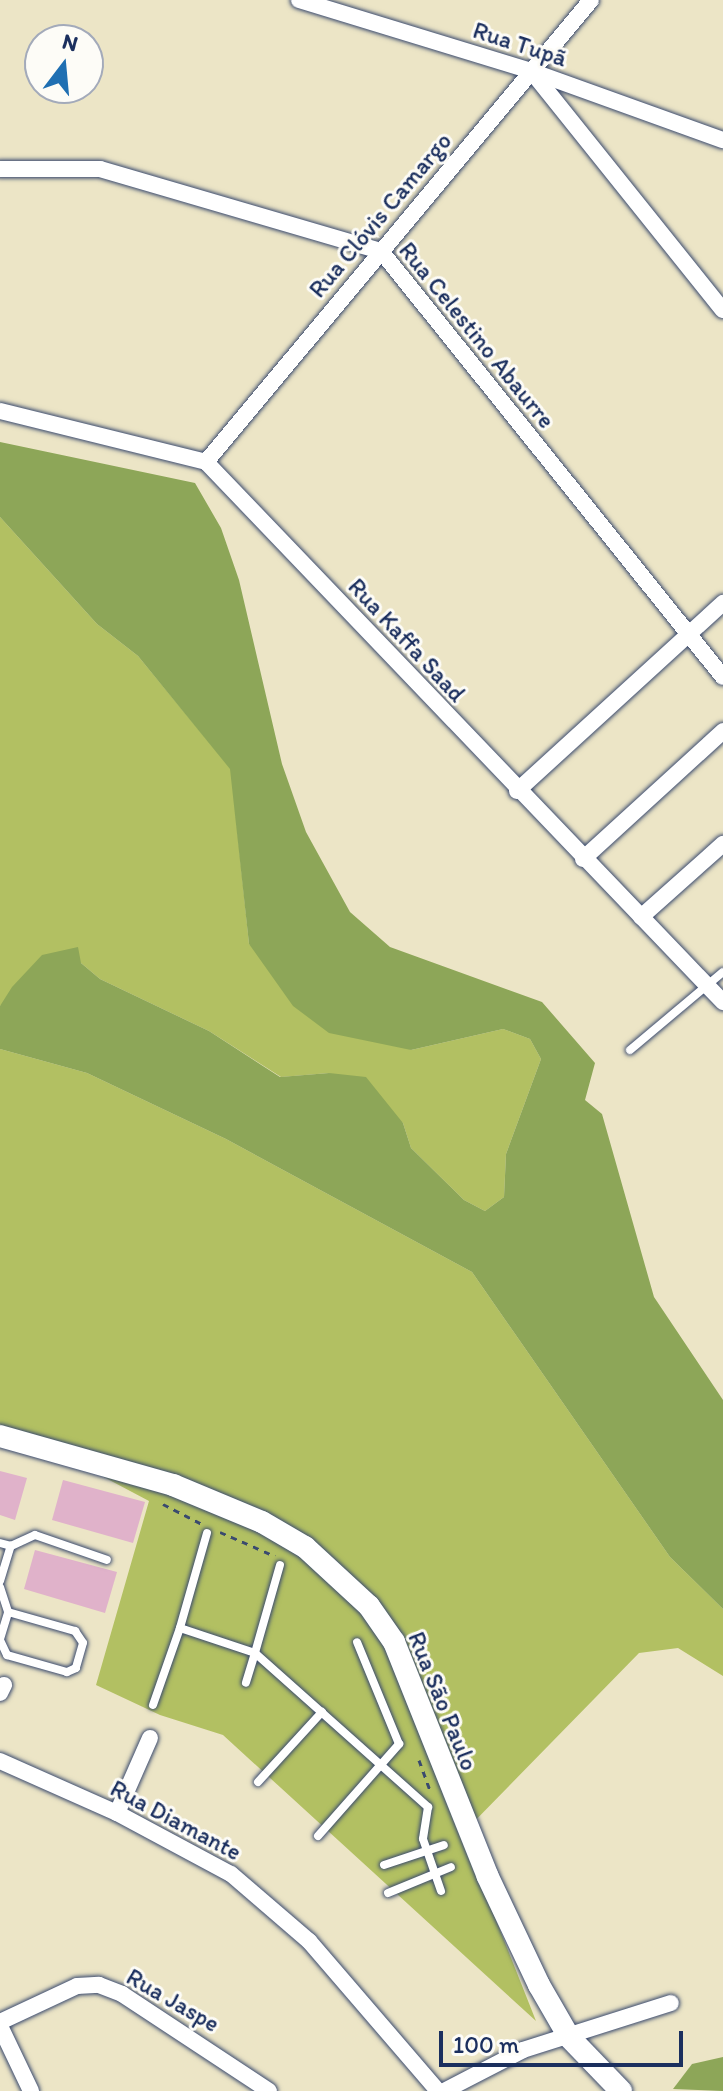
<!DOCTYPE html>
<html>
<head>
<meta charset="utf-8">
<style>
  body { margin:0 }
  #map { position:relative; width:723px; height:2091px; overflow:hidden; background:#ece5c6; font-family:Itim,sans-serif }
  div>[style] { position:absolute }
  .green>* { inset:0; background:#b2c062 }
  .forest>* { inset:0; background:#8da658 }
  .building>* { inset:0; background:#e0b2ca }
  .path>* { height:3px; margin-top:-1.5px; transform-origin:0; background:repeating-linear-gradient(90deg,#3a4a6e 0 6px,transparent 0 12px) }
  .roads { filter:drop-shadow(0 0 2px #3a4a6e) drop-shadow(0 0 2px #3a4a6e) }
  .lane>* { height:8px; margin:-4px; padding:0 4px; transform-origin:4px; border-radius:4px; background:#fff }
  .street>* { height:16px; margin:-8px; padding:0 8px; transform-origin:8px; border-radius:8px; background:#fff }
  .secondary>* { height:22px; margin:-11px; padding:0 11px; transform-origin:11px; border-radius:11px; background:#fff }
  span { translate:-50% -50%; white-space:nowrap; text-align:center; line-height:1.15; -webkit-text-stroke:6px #fdfcf7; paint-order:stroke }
  .street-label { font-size:24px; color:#1b2f5e }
  .north { position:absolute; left:24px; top:24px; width:80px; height:80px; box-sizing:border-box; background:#fdfcf7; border:2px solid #a3aaba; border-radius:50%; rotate:16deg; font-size:22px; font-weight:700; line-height:32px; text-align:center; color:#1b2f5e }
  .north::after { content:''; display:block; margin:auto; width:28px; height:36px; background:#1f6fb2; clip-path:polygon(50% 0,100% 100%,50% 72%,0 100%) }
  .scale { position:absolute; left:439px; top:2031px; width:244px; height:36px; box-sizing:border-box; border:4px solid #1b2f5e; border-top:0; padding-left:10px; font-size:24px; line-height:28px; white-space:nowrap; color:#1b2f5e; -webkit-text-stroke:6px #fdfcf7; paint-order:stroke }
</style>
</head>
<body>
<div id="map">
  <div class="green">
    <div style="clip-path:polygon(0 517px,97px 624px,138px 656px,231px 769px,249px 944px,411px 1050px,503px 1029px,530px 1039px,541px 1059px,506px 1154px,504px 1197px,485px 1211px,464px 1200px,411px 1148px,403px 1123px,329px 1073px,281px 1077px,209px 1031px,100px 979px,81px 963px,0 1006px)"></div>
    <div style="clip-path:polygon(0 1049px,87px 1073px,226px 1139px,472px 1272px,670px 1557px,723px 1609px,723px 1676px,678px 1648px,639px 1653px,462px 1834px,536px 2021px,223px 1735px,160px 1715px,96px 1685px,149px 1501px,13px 1429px,0 1428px)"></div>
  </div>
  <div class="forest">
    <div style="clip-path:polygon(0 442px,195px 483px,221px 528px,239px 580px,282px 764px,306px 832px,350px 912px,390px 947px,542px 1002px,595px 1063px,585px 1100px,602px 1114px,654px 1297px,723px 1400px,723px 1609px,670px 1557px,472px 1272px,226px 1139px,87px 1073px,0 1049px,0 1006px,12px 987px,42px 955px,78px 947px,81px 963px,100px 979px,209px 1031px,280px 1077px,329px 1073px,366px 1077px,403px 1123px,411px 1148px,464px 1200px,485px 1211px,504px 1197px,506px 1154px,541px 1059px,530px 1039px,503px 1029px,411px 1050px,329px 1033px,293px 1006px,249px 944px,230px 769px,138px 656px,97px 624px,0 517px)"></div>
    <div style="clip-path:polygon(723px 2057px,723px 2091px,673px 2089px,692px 2064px)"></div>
  </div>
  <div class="building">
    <div style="clip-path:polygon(0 1471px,27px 1478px,15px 1520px,0 1515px)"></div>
    <div style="clip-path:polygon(63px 1480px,145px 1502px,133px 1543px,52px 1520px)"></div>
    <div style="clip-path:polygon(35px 1550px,117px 1572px,105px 1613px,24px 1589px)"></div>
  </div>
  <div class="path">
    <div style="left:163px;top:1504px;width:44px;rotate:27.1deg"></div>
    <div style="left:220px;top:1532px;width:60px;rotate:23.6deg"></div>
    <div style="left:419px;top:1760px;width:33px;rotate:70deg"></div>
  </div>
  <div class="roads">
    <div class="lane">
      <div style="left:630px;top:1050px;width:121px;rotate:-40deg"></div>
      <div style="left:207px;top:1533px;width:99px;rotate:105.9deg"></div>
      <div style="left:180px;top:1628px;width:79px;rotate:18.4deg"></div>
      <div style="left:255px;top:1653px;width:31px;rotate:107deg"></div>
      <div style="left:0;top:1543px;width:11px;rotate:15deg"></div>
      <div style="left:11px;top:1546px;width:26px;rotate:-25deg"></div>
      <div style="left:35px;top:1535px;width:76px;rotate:19.1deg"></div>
      <div style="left:280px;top:1565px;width:91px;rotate:105.9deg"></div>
      <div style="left:255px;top:1653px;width:232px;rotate:41.7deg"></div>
      <div style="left:428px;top:1807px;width:32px;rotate:99deg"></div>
      <div style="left:423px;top:1839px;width:55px;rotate:70.9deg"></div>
      <div style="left:0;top:1581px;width:37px;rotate:-73deg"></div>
      <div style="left:0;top:1587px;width:26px;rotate:72deg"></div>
      <div style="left:0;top:1639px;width:28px;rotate:-73deg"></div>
      <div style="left:8px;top:1612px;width:70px;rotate:15.8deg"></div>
      <div style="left:75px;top:1631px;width:14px;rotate:56deg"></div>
      <div style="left:83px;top:1643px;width:26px;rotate:106deg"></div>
      <div style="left:76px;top:1668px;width:10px;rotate:156deg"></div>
      <div style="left:67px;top:1672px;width:62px;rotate:-164.2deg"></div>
      <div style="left:7px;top:1655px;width:17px;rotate:-115deg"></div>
      <div style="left:153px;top:1705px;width:82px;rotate:-70.7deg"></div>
      <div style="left:258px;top:1782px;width:95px;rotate:-47.6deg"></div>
      <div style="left:318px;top:1836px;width:123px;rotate:-48.6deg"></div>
      <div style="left:399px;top:1744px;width:110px;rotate:-112.4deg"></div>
      <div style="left:384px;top:1865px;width:63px;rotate:-18.4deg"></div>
      <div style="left:388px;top:1893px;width:68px;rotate:-22.4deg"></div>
    </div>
    <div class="street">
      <div style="left:299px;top:0;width:243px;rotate:17deg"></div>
      <div style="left:531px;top:71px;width:204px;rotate:19.8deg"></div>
      <div style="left:532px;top:72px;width:305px;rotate:51.3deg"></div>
      <div style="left:0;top:169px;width:100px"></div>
      <div style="left:100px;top:169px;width:293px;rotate:16.3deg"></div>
      <div style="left:381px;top:251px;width:546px;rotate:51.24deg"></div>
      <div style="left:0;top:411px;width:212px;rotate:13.9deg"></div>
      <div style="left:206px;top:462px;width:748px;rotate:46.25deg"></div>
      <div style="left:206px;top:462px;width:601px;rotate:-50.19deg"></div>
      <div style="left:517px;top:791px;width:279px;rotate:-42.4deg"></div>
      <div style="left:583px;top:859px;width:190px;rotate:-42.4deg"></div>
      <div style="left:641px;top:917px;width:110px;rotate:-41.7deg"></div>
      <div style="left:0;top:1693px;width:9px;rotate:-63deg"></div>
      <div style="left:0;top:1761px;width:128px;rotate:24deg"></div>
      <div style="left:117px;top:1813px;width:129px;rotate:28.2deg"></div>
      <div style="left:231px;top:1874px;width:103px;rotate:40.7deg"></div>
      <div style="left:309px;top:1941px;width:198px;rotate:49.3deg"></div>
      <div style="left:117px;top:1813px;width:82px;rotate:-66.3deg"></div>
      <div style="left:0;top:2022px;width:85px;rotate:-25.1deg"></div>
      <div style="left:77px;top:1986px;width:22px;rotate:-3deg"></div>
      <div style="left:99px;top:1985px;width:25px;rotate:21deg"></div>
      <div style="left:122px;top:1994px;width:176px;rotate:33.4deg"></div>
      <div style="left:0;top:2026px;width:72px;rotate:64.5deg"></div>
      <div style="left:444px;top:2091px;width:89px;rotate:-27.4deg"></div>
      <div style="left:523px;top:2050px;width:155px;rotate:-17.6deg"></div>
    </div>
    <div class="secondary">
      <div style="left:0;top:1436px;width:180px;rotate:15.8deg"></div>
      <div style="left:173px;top:1485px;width:96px;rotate:22.6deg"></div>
      <div style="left:262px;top:1522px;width:50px;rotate:30.2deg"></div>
      <div style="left:305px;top:1547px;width:87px;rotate:42.7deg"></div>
      <div style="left:369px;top:1606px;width:44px;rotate:55.2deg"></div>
      <div style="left:394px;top:1642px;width:251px;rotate:68.2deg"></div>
      <div style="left:487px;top:1875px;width:122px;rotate:64.7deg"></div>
      <div style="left:539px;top:1985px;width:60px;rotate:60deg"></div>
      <div style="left:569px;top:2037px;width:75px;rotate:46.1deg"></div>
    </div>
  </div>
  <div class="street-label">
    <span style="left:520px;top:44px;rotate:18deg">Rua Tupã</span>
    <span style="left:380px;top:215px;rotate:-50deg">Rua Clóvis Camargo</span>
    <span style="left:477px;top:335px;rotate:51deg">Rua Celestino Abaurre</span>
    <span style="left:407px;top:640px;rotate:47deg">Rua Kaffa Saad</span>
    <span style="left:443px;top:1701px;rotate:68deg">Rua São Paulo</span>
    <span style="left:176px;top:1820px;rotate:28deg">Rua Diamante</span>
    <span style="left:173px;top:2000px;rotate:30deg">Rua Jaspe</span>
  </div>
  <div class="north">N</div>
  <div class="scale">100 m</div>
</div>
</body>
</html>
